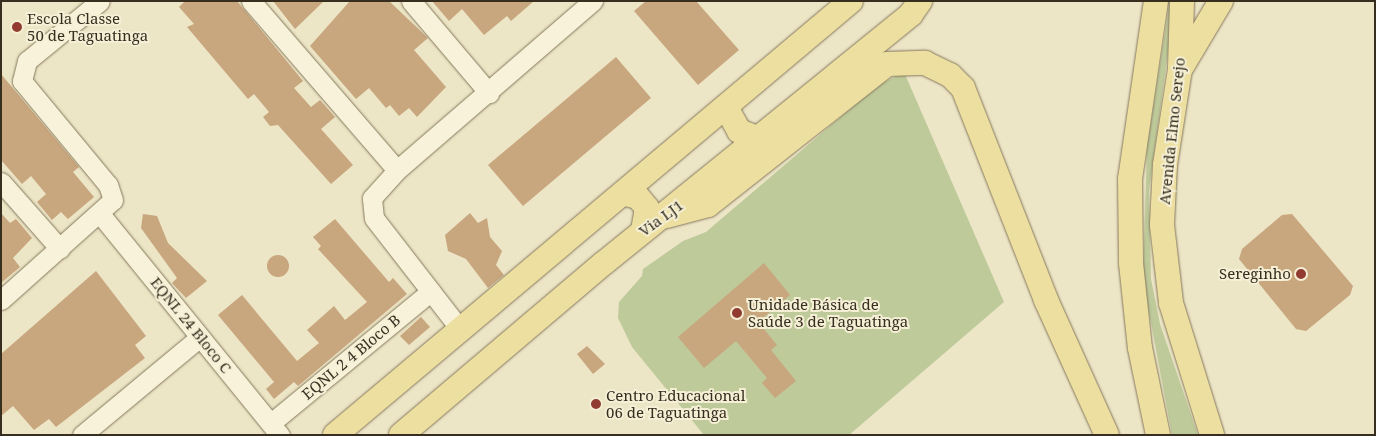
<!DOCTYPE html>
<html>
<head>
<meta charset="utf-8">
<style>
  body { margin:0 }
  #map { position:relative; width:1376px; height:436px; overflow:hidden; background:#ece5c6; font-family:"Noto Serif",serif }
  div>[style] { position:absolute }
  .green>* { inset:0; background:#beca9a }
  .building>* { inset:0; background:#c8a67e }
  .round { border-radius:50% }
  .roads { filter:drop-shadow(0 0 1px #86785c) drop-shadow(0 0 1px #86785c) }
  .minor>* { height:19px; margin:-9.5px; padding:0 9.5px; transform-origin:9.5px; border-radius:9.5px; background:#f7f2d9 }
  .major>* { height:24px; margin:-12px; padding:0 12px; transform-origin:12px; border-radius:12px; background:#eddfa0 }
  .dots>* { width:14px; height:14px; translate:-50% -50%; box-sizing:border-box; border:2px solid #f4efd5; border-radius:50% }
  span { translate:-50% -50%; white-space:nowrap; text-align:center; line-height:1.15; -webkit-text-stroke:4px #f4efd5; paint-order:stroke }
  .poi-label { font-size:15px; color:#372e20 }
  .left { translate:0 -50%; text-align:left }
  .right { translate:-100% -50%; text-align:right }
  .street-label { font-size:15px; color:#372e20 }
  .frame { position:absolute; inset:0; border:2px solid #372e20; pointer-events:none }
</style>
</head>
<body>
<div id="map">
  <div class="green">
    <div style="clip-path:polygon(1170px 1px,1175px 1px,1149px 191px,1151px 279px,1160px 324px,1198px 435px,1172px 435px,1143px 280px,1147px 146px)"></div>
    <div style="clip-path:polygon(904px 72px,1004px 302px,849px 435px,704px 435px,632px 347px,618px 318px,619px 302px,642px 276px,643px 269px,683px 241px,706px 232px,878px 85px)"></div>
  </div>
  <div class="building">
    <div style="clip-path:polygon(185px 1px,237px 1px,303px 81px,294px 88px,311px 107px,320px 100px,335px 117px,321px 129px,353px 165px,331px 184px,278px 125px,270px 126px,263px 117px,269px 112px,254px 94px,248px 99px,187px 27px,194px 24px,179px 7px)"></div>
    <div style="clip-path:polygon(273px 1px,324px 1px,295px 29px)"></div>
    <div style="clip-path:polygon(350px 1px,389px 1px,428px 38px,414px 50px,446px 87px,417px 117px,409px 108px,399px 116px,390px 105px,386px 108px,369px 88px,356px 99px,310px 46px)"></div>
    <div style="clip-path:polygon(432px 1px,534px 1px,511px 21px,507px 16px,484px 35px,462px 9px,449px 21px)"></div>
    <div style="clip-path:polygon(646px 1px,696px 1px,739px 50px,698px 85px,634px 11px)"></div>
    <div style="clip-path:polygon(616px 57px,651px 98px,523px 206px,488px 165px)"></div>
    <div style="clip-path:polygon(1px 74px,79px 167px,73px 172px,94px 197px,68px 219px,61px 212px,52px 220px,37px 202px,46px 194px,31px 176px,22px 184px,1px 160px)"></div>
    <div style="clip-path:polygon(1px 213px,10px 223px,16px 219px,32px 238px,13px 258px,20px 267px,1px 283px)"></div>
    <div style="clip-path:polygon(470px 213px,478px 223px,487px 218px,490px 237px,502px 251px,496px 265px,504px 275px,488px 288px,466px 259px,448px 251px,445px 235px)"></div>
    <div style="clip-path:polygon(143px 214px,157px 216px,168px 243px,207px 281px,186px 298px,172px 283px,177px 278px,141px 228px)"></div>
    <div style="clip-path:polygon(1292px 214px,1353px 286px,1350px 295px,1306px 331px,1296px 329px,1239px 259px,1242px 249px,1282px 215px)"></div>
    <div style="clip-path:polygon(335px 219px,389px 282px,393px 278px,407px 294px,298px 386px,294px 382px,274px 399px,266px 389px,274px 382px,218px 315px,242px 295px,297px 361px,319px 343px,307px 330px,334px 306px,345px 320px,367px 302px,318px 249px,321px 246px,313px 237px)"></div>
    <div class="round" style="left:267px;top:255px;width:22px;height:22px"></div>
    <div style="clip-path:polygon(764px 263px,790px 295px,758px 322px,777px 345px,771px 350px,796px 381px,775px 398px,762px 383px,767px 378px,736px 341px,704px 368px,678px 337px)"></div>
    <div style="clip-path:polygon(96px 271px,146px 336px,135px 345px,145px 358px,56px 427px,49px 419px,34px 430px,13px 406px,1px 416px,1px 354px)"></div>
    <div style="clip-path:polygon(421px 317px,430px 327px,409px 345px,400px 336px)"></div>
    <div style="clip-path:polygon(587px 346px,605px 364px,593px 374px,577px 354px)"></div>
  </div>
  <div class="roads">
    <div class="minor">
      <div style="left:251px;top:1px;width:223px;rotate:49.2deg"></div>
      <div style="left:411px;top:1px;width:121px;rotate:49.7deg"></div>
      <div style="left:1px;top:182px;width:89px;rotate:48.6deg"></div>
      <div style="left:101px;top:215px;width:284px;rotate:50.9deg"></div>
      <div style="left:1px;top:300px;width:150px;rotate:-41.8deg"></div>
      <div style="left:113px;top:200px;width:16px;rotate:-108deg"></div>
      <div style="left:108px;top:185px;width:135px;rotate:-129.6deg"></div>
      <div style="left:22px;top:81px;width:21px;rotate:-76deg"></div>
      <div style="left:27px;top:61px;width:94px;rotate:-39.4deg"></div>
      <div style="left:460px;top:329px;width:140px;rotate:-127.8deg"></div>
      <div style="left:374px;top:218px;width:20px;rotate:-96deg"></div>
      <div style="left:372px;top:198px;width:38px;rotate:-48deg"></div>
      <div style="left:397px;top:170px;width:259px;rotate:-40.8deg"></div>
      <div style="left:271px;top:423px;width:207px;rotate:-39.5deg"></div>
      <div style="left:82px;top:435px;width:153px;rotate:-39.7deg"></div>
    </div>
    <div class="major">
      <div style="left:1156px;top:1px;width:180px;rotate:98.3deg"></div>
      <div style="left:1130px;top:179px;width:84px;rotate:89.3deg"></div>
      <div style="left:1131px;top:263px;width:85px;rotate:84deg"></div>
      <div style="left:1140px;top:348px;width:89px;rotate:78.3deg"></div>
      <div style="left:1182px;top:1px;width:68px;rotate:91.7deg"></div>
      <div style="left:1180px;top:69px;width:97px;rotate:98.9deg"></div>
      <div style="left:1165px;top:165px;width:60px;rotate:92.9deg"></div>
      <div style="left:1162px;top:225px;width:79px;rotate:83.4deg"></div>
      <div style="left:1171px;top:303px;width:138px;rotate:72.7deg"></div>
      <div style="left:1181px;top:68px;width:78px;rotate:-59.2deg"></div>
      <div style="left:727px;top:109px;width:25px;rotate:61deg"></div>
      <div style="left:739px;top:131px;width:22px;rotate:22deg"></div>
      <div style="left:626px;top:194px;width:12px;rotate:14deg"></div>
      <div style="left:638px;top:197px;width:14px;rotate:51deg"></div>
      <div style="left:647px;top:208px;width:23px;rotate:100deg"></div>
      <div style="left:667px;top:216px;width:42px;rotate:-15deg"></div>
      <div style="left:708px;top:205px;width:228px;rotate:-38.2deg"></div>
      <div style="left:887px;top:64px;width:38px;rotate:-2deg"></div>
      <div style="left:925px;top:63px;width:28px;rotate:26deg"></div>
      <div style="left:950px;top:75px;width:18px;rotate:45deg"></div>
      <div style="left:963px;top:88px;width:228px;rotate:68.6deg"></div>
      <div style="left:1046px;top:300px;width:148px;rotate:65.7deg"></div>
      <div style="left:335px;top:435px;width:674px;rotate:-40.07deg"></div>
      <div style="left:401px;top:435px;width:266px;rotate:-40.3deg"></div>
      <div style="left:604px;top:263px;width:395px;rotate:-39deg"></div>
      <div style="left:911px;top:14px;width:16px;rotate:-55deg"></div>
    </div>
  </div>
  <div class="dots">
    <div style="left:17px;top:27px;background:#923b30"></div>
    <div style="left:1301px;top:274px;background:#923b30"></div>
    <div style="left:737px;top:313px;background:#923b30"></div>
    <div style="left:596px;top:404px;background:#923b30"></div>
  </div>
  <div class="poi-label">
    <span class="left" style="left:27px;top:27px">Escola Classe<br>50 de Taguatinga</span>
    <span class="right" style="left:1291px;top:274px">Sereginho</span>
    <span class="left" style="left:748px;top:313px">Unidade Básica de<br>Saúde 3 de Taguatinga</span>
    <span class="left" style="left:606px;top:404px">Centro Educacional<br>06 de Taguatinga</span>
  </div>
  <div class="street-label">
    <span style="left:1172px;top:131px;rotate:-84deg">Avenida Elmo Serejo</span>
    <span style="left:661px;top:218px;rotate:-36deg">Via LJ1</span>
    <span style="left:191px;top:325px;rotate:51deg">EQNL 24 Bloco C</span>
    <span style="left:351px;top:357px;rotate:-40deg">EQNL 2 4 Bloco B</span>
  </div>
  <div class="frame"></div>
</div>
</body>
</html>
